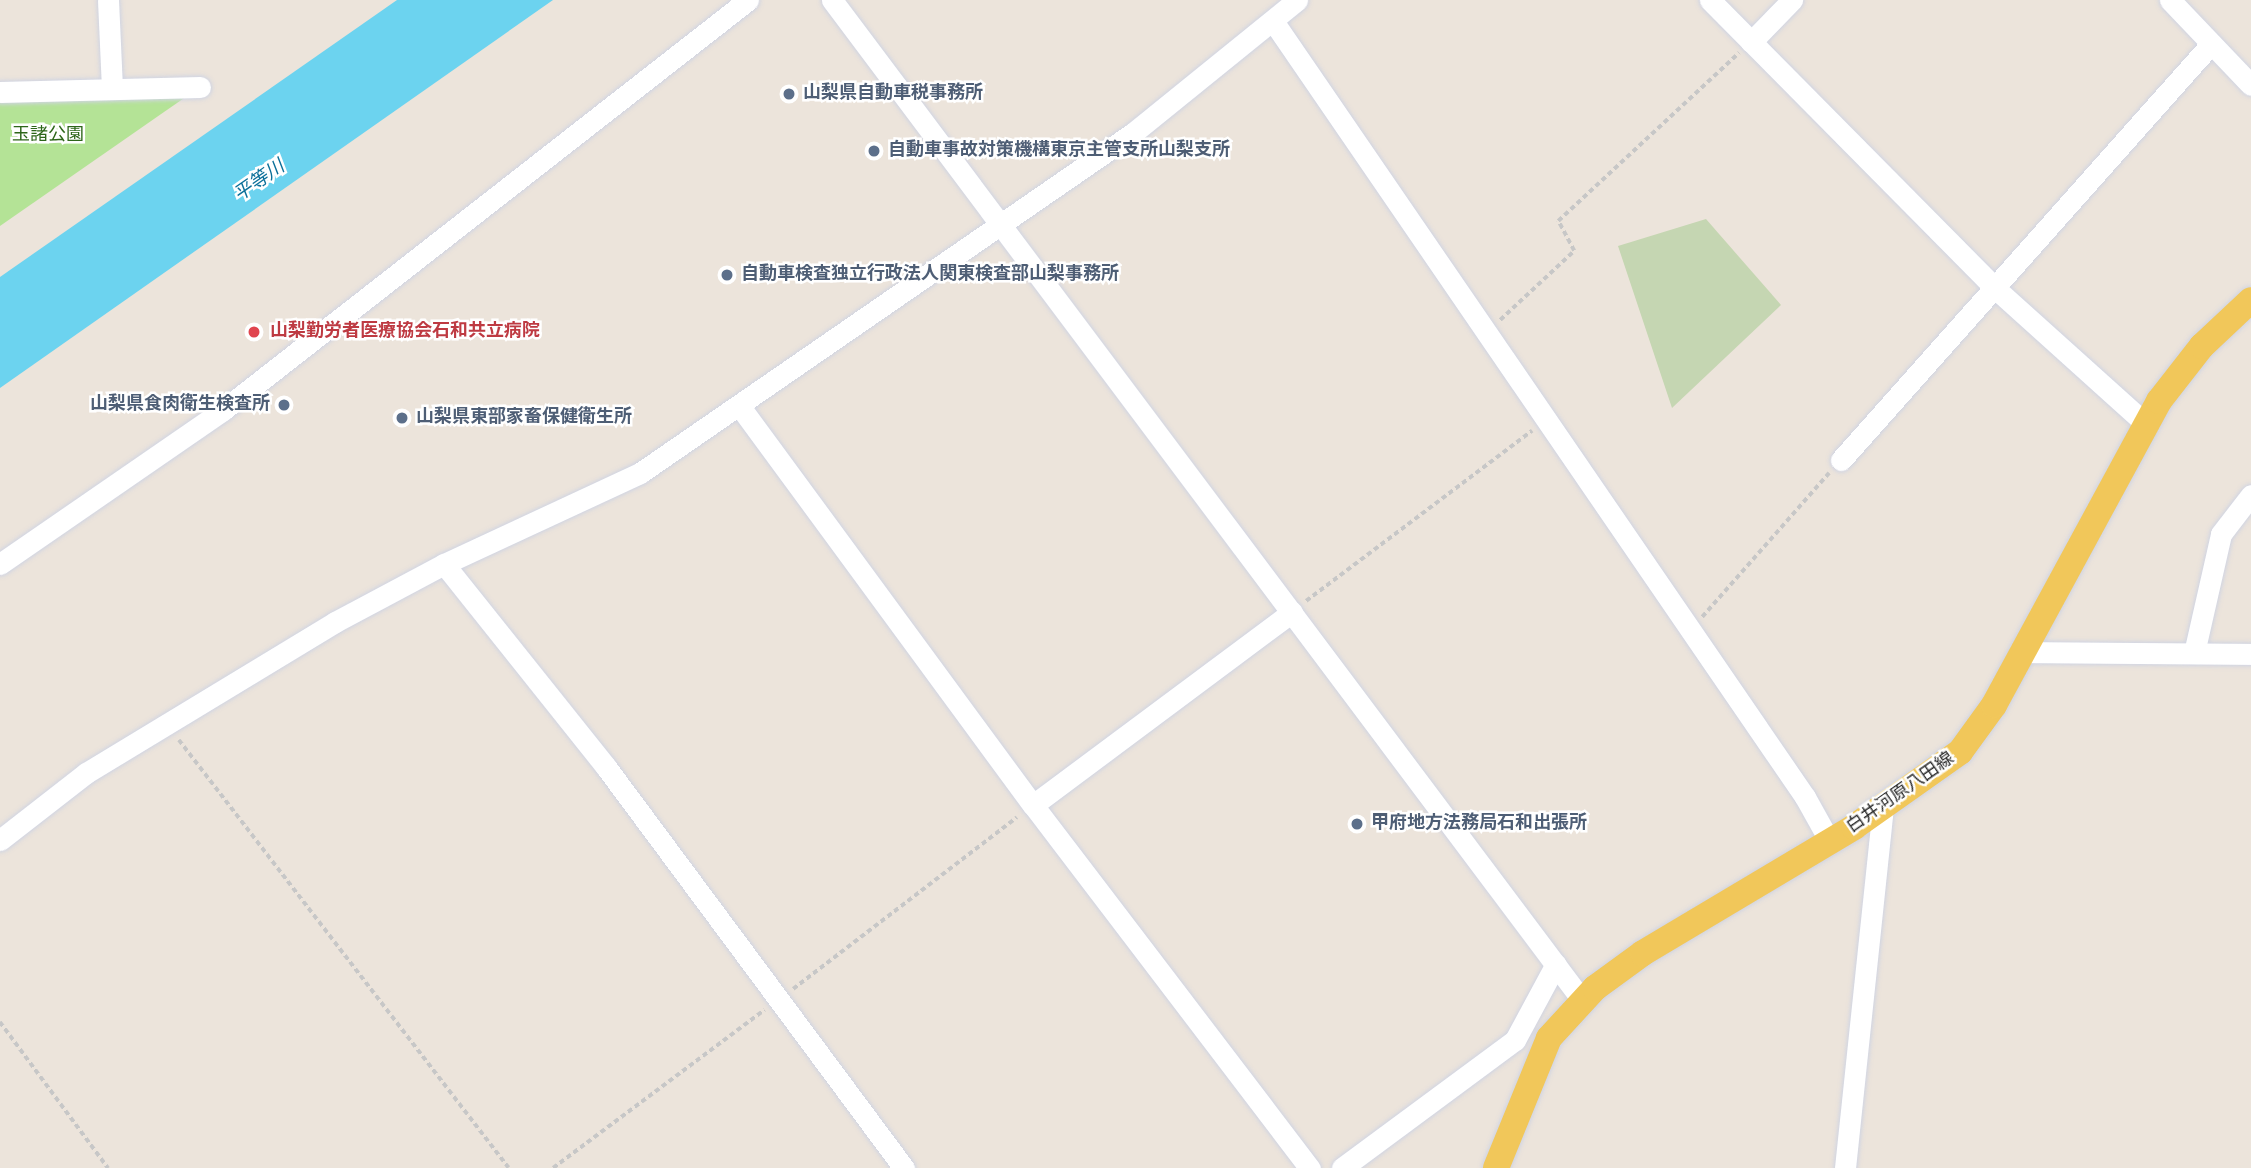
<!DOCTYPE html>
<html>
<head>
<meta charset="utf-8">
<style>
  body { margin:0 }
  #map { position:relative; width:2251px; height:1168px; overflow:hidden; background:#ece4db; font-family:Overpass,"Noto Sans JP",sans-serif }
  div>[style] { position:absolute }
  .green>* { inset:0; background:#b4e396 }
  .cemetery>* { inset:0; background:#c5d6b2 }
  .water>* { inset:0; background:#6cd3ef }
  .path>* { height:3.5px; margin-top:-1.75px; transform-origin:0; background:repeating-linear-gradient(90deg,#c7c7c7 0 5px,transparent 0 8.5px) }
  .roads { filter:drop-shadow(0 0 2px #d0d4e2) drop-shadow(0 0 2px #d0d4e2) }
  .minor>* { height:21px; margin:-10.5px; padding:0 10.5px; transform-origin:10.5px; border-radius:10.5px; background:#fff }
  .major>* { height:26px; margin:-13px; padding:0 13px; transform-origin:13px; border-radius:13px; background:#f1c75a }
  .dots>* { width:19px; height:19px; translate:-50% -50%; box-sizing:border-box; border:4px solid #fff; border-radius:50% }
  span { translate:-50% -50%; white-space:nowrap; text-align:center; line-height:1.15; -webkit-text-stroke:5px #fff; paint-order:stroke }
  .service-label { font-size:18px; color:#4e5e75; font-weight:700 }
  .left { translate:0 -50%; text-align:left }
  .right { translate:-100% -50%; text-align:right }
  .park-label { font-size:18px; color:#2d6619 }
  .health-label { font-size:18px; color:#be3a42; font-weight:700 }
  .street-label { font-size:18px; color:#292929 }
  .water-label { font-size:19px; color:#0c709a; font-style:italic }
</style>
</head>
<body>
<div id="map">
  <div class="green">
    <div style="clip-path:polygon(200px 87px,0 226px,0 92px)"></div>
  </div>
  <div class="cemetery">
    <div style="clip-path:polygon(1706px 219px,1781px 305px,1672px 408px,1618px 246px)"></div>
  </div>
  <div class="water">
    <div style="clip-path:polygon(397px 0,553px 0,0 388px,0 277px)"></div>
  </div>
  <div class="path">
    <div style="left:1500px;top:320px;width:101px;rotate:-43deg"></div>
    <div style="left:1574px;top:251px;width:34px;rotate:-118deg"></div>
    <div style="left:1558px;top:221px;width:247px;rotate:-42.9deg"></div>
    <div style="left:1306px;top:601px;width:283px;rotate:-37deg"></div>
    <div style="left:1702px;top:617px;width:192px;rotate:-48.6deg"></div>
    <div style="left:179px;top:740px;width:540px;rotate:52.37deg"></div>
    <div style="left:793px;top:989px;width:282px;rotate:-37.5deg"></div>
    <div style="left:0;top:1022px;width:182px;rotate:53.5deg"></div>
    <div style="left:553px;top:1168px;width:264px;rotate:-36.8deg"></div>
  </div>
  <div class="roads">
    <div class="minor">
      <div style="left:108px;top:0;width:87px;rotate:87.4deg"></div>
      <div style="left:832px;top:0;width:1250px;rotate:53.13deg"></div>
      <div style="left:1710px;top:0;width:407px;rotate:45.3deg"></div>
      <div style="left:1996px;top:289px;width:200px;rotate:42deg"></div>
      <div style="left:2170px;top:0;width:117px;rotate:46.4deg"></div>
      <div style="left:1273px;top:21px;width:941px;rotate:55.57deg"></div>
      <div style="left:1805px;top:797px;width:51px;rotate:60.9deg"></div>
      <div style="left:1751px;top:42px;width:59px;rotate:-45.7deg"></div>
      <div style="left:0;top:92px;width:200px;rotate:-1.4deg"></div>
      <div style="left:741px;top:408px;width:493px;rotate:53.7deg"></div>
      <div style="left:1033px;top:805px;width:457px;rotate:52.7deg"></div>
      <div style="left:1841px;top:460px;width:557px;rotate:-48.35deg"></div>
      <div style="left:0;top:564px;width:271px;rotate:-34.6deg"></div>
      <div style="left:223px;top:410px;width:666px;rotate:-37.99deg"></div>
      <div style="left:444px;top:564px;width:260px;rotate:51.4deg"></div>
      <div style="left:606px;top:767px;width:500px;rotate:53.4deg"></div>
      <div style="left:2023px;top:652px;width:228px;rotate:0.5deg"></div>
      <div style="left:2194px;top:653px;width:122px;rotate:-77.2deg"></div>
      <div style="left:2221px;top:534px;width:49px;rotate:-52.4deg"></div>
      <div style="left:1033px;top:805px;width:323px;rotate:-36.7deg"></div>
      <div style="left:0;top:840px;width:109px;rotate:-37.9deg"></div>
      <div style="left:86px;top:773px;width:291px;rotate:-31.2deg"></div>
      <div style="left:335px;top:622px;width:123px;rotate:-28deg"></div>
      <div style="left:444px;top:564px;width:216px;rotate:-24.9deg"></div>
      <div style="left:640px;top:473px;width:599px;rotate:-34.59deg"></div>
      <div style="left:1133px;top:133px;width:211px;rotate:-39deg"></div>
      <div style="left:1342px;top:1168px;width:215px;rotate:-36.5deg"></div>
      <div style="left:1515px;top:1040px;width:86px;rotate:-61.7deg"></div>
      <div style="left:1845px;top:1168px;width:362px;rotate:-84deg"></div>
    </div>
    <div class="major">
      <div style="left:1496px;top:1168px;width:140px;rotate:-67.8deg"></div>
      <div style="left:1549px;top:1038px;width:68px;rotate:-47.4deg"></div>
      <div style="left:1595px;top:988px;width:59px;rotate:-36.1deg"></div>
      <div style="left:1643px;top:953px;width:246px;rotate:-30.8deg"></div>
      <div style="left:1854px;top:827px;width:130px;rotate:-35.3deg"></div>
      <div style="left:1960px;top:752px;width:58px;rotate:-54.1deg"></div>
      <div style="left:1994px;top:705px;width:346px;rotate:-61.5deg"></div>
      <div style="left:2159px;top:401px;width:70px;rotate:-52deg"></div>
      <div style="left:2202px;top:346px;width:67px;rotate:-43.2deg"></div>
    </div>
  </div>
  <div class="dots">
    <div style="left:789px;top:94px;background:#5c6f8a"></div>
    <div style="left:874px;top:151px;background:#5c6f8a"></div>
    <div style="left:727px;top:275px;background:#5c6f8a"></div>
    <div style="left:254px;top:332px;background:#e0444e"></div>
    <div style="left:284px;top:405px;background:#5c6f8a"></div>
    <div style="left:402px;top:418px;background:#5c6f8a"></div>
    <div style="left:1357px;top:824px;background:#5c6f8a"></div>
  </div>
  <div class="service-label">
    <span class="left" style="left:803px;top:94px">山梨県自動車税事務所</span>
    <span class="left" style="left:888px;top:151px">自動車事故対策機構東京主管支所山梨支所</span>
    <span class="left" style="left:741px;top:275px">自動車検査独立行政法人関東検査部山梨事務所</span>
    <span class="right" style="left:270px;top:405px">山梨県食肉衛生検査所</span>
    <span class="left" style="left:416px;top:418px">山梨県東部家畜保健衛生所</span>
    <span class="left" style="left:1371px;top:824px">甲府地方法務局石和出張所</span>
  </div>
  <div class="park-label">
    <span style="left:48px;top:136px">玉諸公園</span>
  </div>
  <div class="health-label">
    <span class="left" style="left:270px;top:332px">山梨勤労者医療協会石和共立病院</span>
  </div>
  <div class="street-label">
    <span style="left:1901px;top:794px;rotate:-35deg">白井河原八田線</span>
  </div>
  <div class="water-label">
    <span style="left:260px;top:182px;rotate:-35deg">平等川</span>
  </div>
</div>
</body>
</html>
